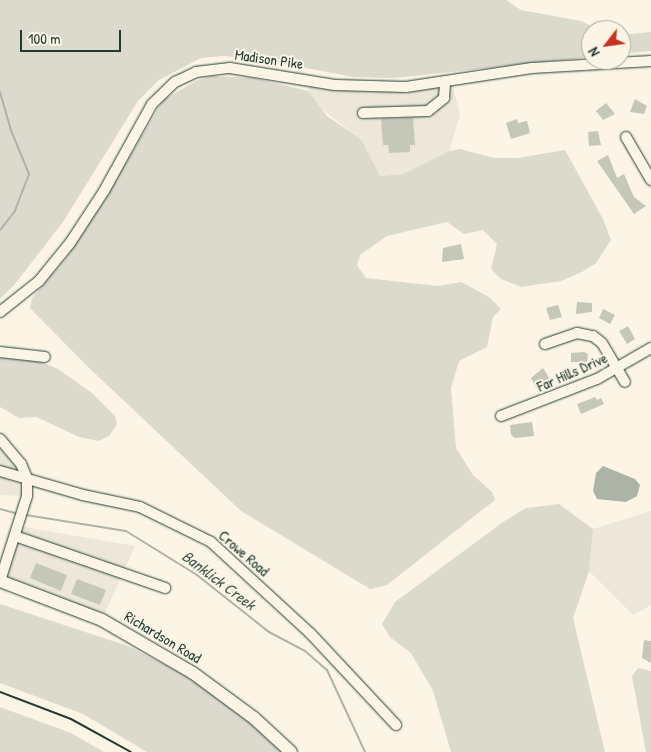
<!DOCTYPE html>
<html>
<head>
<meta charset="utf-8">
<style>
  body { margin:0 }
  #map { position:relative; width:651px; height:752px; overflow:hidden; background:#fcf5e5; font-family:"Patrick Hand",sans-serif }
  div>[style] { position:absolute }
  .built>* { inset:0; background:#ece7d8 }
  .green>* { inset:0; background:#dcdacc }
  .water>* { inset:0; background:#aeb3a7 }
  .stream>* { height:2px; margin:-1px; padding:0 1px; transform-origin:1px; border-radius:1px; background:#aeb3a7 }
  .building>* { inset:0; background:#c5c7b9 }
  .roads { filter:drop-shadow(0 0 1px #1f3d34) drop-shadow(0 0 1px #1f3d34) }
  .minor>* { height:10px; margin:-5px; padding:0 5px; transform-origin:5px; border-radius:5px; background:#fcf5e5 }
  .major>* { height:12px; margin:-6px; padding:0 6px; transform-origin:6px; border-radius:6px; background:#fcf5e5 }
  .rail>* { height:2px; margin:-1px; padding:0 1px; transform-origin:1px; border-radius:1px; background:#1f3d34 }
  span { translate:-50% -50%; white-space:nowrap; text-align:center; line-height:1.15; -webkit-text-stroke:4px #fcf5e5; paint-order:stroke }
  .street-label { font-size:15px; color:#1f3d34 }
  .water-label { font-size:16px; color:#435a51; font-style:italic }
  .north { position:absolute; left:581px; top:20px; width:50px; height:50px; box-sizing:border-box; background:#fcf5e5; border:1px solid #a4ab9e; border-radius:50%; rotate:240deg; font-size:14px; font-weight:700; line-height:20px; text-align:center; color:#1f3d34 }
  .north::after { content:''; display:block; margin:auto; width:18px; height:22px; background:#c8321e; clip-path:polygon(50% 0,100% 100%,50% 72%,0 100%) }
  .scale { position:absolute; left:20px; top:30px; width:101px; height:22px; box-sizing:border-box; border:2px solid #1f3d34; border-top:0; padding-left:6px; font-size:15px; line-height:18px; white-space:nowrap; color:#1f3d34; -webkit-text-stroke:4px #fcf5e5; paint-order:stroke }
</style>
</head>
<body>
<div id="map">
  <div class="built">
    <div style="clip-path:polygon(310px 80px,335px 85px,452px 82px,460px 115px,449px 151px,403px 174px,379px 176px,361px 139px,320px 108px,308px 91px)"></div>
    <div style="clip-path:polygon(0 439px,12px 451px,27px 496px,0 495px)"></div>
    <div style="clip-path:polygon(651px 511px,651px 605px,633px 615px,589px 571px,593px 529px)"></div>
    <div style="clip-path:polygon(18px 526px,135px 546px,102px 620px,0 581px)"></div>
  </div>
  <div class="green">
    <div style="clip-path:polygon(0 0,506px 0,521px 10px,581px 21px,599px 30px,591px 30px,591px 57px,394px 78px,353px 77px,265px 60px,224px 56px,201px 58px,159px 80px,138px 101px,63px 222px,15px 284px,0 299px)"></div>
    <div style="clip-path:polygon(651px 32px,651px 51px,621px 54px,621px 35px)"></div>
    <div style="clip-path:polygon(212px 76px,254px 78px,308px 91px,327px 116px,361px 139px,380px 176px,403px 174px,449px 151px,460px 149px,494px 158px,518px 158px,565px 150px,603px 219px,611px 240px,596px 263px,582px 272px,561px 281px,521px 287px,501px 279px,491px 269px,497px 244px,483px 230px,464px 234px,447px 222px,387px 236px,360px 255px,357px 265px,366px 278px,438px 286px,461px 282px,489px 297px,501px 309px,493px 317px,487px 347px,459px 361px,451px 388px,456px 448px,473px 475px,492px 492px,495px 500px,387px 585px,370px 589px,241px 511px,88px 367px,30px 308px,32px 298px,66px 258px,105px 199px,163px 100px,196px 81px)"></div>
    <div style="clip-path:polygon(0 358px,38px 361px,58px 369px,92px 393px,115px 416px,117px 424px,109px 436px,99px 441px,79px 437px,36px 417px,19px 418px,0 407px)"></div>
    <div style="clip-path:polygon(559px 504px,593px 529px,589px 571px,573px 618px,605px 752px,451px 752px,433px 691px,411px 653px,390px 637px,382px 624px,395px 602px,503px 522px,526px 508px)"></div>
    <div style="clip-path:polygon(0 604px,128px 646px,187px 676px,248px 720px,281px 752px,147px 752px,83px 714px,0 683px)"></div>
    <div style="clip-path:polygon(638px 668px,651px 671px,651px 752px,646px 752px,632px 676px)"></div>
    <div style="clip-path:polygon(0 707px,71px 733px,104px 752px,0 752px)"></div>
  </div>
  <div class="water">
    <div style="clip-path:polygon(603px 466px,635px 479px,640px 485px,637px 496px,626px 502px,597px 499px,593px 491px,596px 473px)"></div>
  </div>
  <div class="stream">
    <div style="left:0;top:92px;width:37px;rotate:74deg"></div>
    <div style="left:10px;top:128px;width:50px;rotate:67.6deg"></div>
    <div style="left:29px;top:174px;width:40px;rotate:111deg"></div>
    <div style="left:15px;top:211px;width:24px;rotate:128deg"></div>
    <div style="left:0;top:509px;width:20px;rotate:15deg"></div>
    <div style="left:26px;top:515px;width:101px;rotate:9.1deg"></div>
    <div style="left:126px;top:531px;width:84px;rotate:31.8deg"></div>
    <div style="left:197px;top:575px;width:92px;rotate:38.4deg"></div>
    <div style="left:269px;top:632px;width:41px;rotate:27.8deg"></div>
    <div style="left:305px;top:651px;width:29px;rotate:41deg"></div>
    <div style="left:327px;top:670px;width:90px;rotate:65.1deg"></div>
  </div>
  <div class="building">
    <div style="clip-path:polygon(635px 99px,647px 106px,644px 114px,630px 112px)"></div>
    <div style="clip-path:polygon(606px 103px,615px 114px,603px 120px,596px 111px)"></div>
    <div style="clip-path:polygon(413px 118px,415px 145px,410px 145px,410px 152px,389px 153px,388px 145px,383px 145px,381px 119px)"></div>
    <div style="clip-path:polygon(517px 119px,518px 123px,527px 121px,530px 133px,511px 139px,506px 123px)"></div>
    <div style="clip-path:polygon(598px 131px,601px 145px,589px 146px,588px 132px)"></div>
    <div style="clip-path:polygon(608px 155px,617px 178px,624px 174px,634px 197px,646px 206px,634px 214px,597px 161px)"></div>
    <div style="clip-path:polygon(461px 244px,464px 259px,442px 262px,443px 248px)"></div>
    <div style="clip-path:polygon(577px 302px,592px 303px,592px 312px,576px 314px)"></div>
    <div style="clip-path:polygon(558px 305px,562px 317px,550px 320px,546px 308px)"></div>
    <div style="clip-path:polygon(603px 309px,615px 315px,610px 324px,599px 318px)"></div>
    <div style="clip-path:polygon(628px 326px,635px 339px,627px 344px,619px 331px)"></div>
    <div style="clip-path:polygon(584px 352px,588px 354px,587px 362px,571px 362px,571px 353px)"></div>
    <div style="clip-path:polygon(543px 368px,551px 381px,536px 388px,531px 378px)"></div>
    <div style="clip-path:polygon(595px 397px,597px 400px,601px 398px,604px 404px,581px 414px,577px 404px)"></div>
    <div style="clip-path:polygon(532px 422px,534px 436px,515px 438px,511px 435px,510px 425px)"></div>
    <div style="clip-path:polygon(36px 563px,67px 575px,61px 591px,30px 578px)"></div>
    <div style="clip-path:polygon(77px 579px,106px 590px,100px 605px,71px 594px)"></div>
    <div style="clip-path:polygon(644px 640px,651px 641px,651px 663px,642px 658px)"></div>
  </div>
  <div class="roads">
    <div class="minor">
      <div style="left:363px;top:113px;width:65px;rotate:-1.8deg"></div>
      <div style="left:428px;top:111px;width:21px;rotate:-39deg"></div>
      <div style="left:444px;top:98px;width:15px;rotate:-86deg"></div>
      <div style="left:626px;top:137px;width:50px;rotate:59.8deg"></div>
      <div style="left:0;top:312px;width:50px;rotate:-38.5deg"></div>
      <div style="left:39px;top:281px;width:49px;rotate:-50.8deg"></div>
      <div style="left:70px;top:243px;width:62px;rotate:-56.8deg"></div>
      <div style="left:104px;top:191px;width:99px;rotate:-61.1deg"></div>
      <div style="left:152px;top:104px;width:32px;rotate:-44deg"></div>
      <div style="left:175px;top:82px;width:23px;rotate:-25deg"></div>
      <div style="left:196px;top:72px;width:34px;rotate:-7deg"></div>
      <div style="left:230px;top:68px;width:106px;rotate:9.2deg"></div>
      <div style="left:335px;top:85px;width:71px;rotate:1.6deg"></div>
      <div style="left:406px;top:87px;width:127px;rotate:-8.6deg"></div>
      <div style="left:532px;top:68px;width:119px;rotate:-3.4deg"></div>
      <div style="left:545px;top:344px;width:34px;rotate:-19deg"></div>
      <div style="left:577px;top:333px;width:16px;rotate:11deg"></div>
      <div style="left:593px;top:336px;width:11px;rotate:38deg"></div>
      <div style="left:602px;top:343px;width:45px;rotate:59.5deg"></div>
      <div style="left:0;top:352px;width:45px;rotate:6.3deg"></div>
      <div style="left:501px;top:416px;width:103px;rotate:-21.1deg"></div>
      <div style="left:597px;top:379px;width:62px;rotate:-29.9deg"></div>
      <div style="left:0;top:439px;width:33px;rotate:50deg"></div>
      <div style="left:21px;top:464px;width:15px;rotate:67deg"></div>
      <div style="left:27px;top:478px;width:18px;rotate:90deg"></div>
      <div style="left:27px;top:496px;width:89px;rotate:107.6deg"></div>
      <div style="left:0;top:471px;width:86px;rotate:16.1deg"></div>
      <div style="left:83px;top:495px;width:58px;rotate:11.9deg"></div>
      <div style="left:140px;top:507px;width:79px;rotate:26.2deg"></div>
      <div style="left:211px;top:542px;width:134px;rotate:42.6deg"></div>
      <div style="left:310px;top:633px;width:126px;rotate:46.9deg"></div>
      <div style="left:15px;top:536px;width:159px;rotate:19.1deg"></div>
    </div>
    <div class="major">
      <div style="left:0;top:581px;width:109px;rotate:20.9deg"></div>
      <div style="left:102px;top:620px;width:105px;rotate:30.2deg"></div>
      <div style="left:193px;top:673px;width:76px;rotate:36.4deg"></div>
      <div style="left:254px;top:718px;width:50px;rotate:42.6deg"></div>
    </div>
  </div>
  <div class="rail">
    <div style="left:0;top:692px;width:76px;rotate:20.8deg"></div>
    <div style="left:71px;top:719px;width:68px;rotate:28.8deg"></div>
  </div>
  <div class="street-label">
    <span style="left:269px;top:59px;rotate:8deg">Madison Pike</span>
    <span style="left:572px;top:372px;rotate:-24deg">Far Hills Drive</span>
    <span style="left:244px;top:553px;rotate:41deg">Crowe Road</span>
    <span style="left:163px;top:637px;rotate:31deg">Richardson Road</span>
  </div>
  <div class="water-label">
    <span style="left:219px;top:580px;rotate:37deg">Banklick Creek</span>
  </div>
  <div class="north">N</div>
  <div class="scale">100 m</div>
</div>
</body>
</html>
